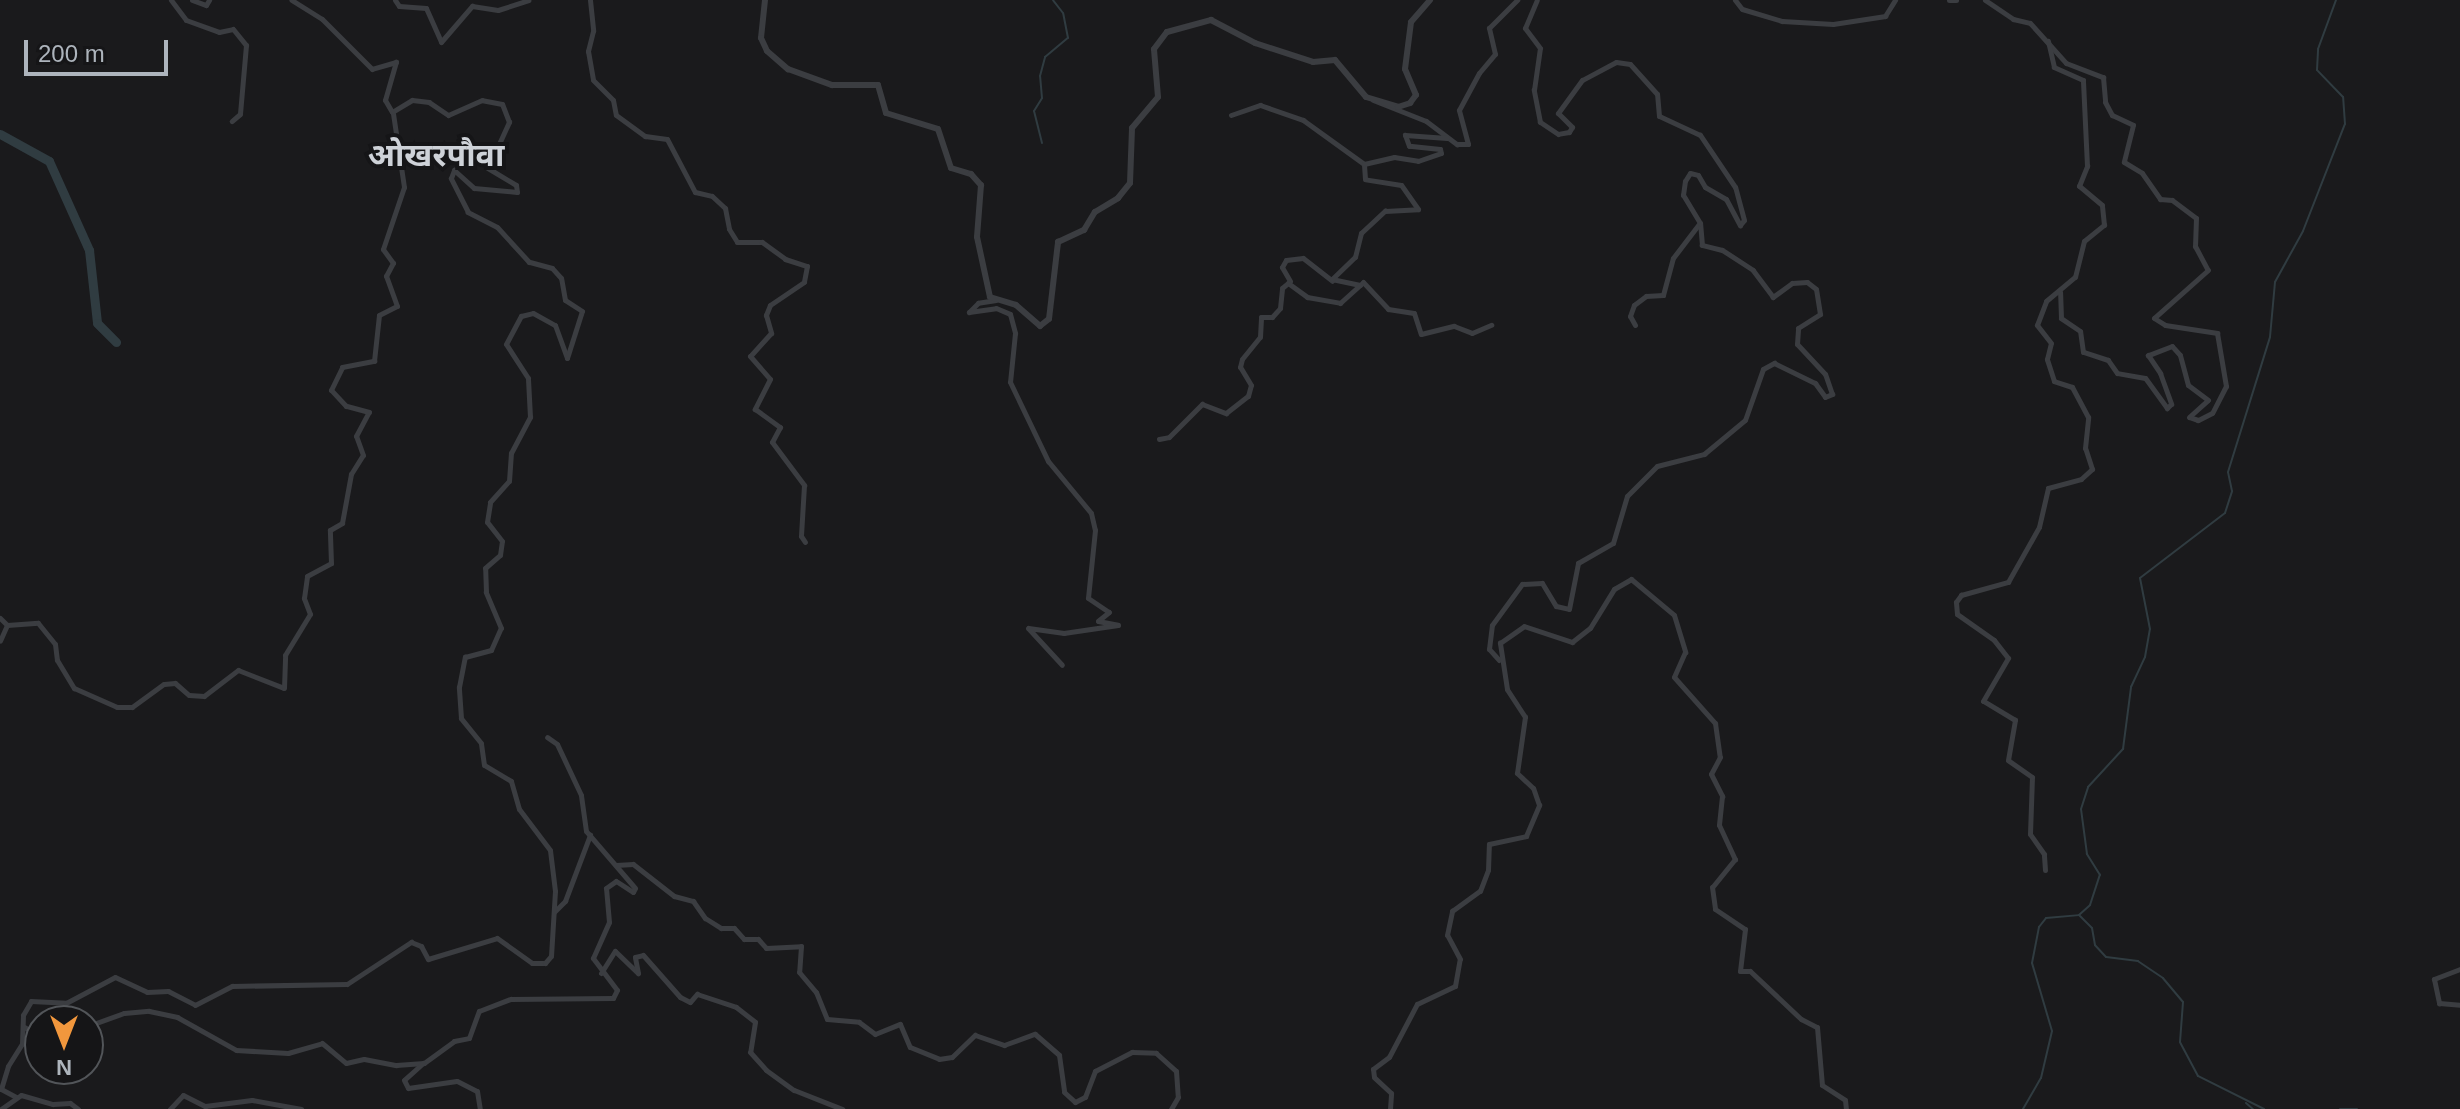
<!DOCTYPE html>
<html>
<head>
<meta charset="utf-8">
<style>
  body { margin:0 }
  #map { position:relative; width:2460px; height:1109px; overflow:hidden; background:#1a1a1c; font-family:Helvetica,"Noto Sans Devanagari",sans-serif }
  div>[style] { position:absolute }
  .stream>* { height:2px; margin:-1px; padding:0 1px; transform-origin:1px; border-radius:1px; background:#303c41 }
  .river>* { height:9px; margin:-4.5px; padding:0 4.5px; transform-origin:4.5px; border-radius:4.5px; background:#303c41 }
  .minor>* { height:5px; margin:-2.5px; padding:0 2.5px; transform-origin:2.5px; border-radius:2.5px; background:#3b3d41 }
  .tertiary>* { height:6px; margin:-3px; padding:0 3px; transform-origin:3px; border-radius:3px; background:#3b3d41 }
  span { translate:-50% -50%; white-space:nowrap; text-align:center; line-height:1.15; -webkit-text-stroke:8px #151517; paint-order:stroke }
  .district-label { font-size:32px; color:#ced2d8; font-weight:700 }
  .north { position:absolute; left:24px; top:1005px; width:80px; height:80px; box-sizing:border-box; background:#151517; border:2px solid #525559; border-radius:50%; rotate:180deg; font-size:22px; font-weight:700; line-height:32px; text-align:center; color:#adb4bc }
  .north::after { content:''; display:block; margin:auto; width:28px; height:36px; background:#f1973d; clip-path:polygon(50% 0,100% 100%,50% 72%,0 100%) }
  .scale { position:absolute; left:24px; top:40px; width:144px; height:36px; box-sizing:border-box; border:4px solid #adb4bc; border-top:0; padding-left:10px; font-size:24px; line-height:28px; white-space:nowrap; color:#adb4bc; -webkit-text-stroke:6px #151517; paint-order:stroke }
</style>
</head>
<body>
<div id="map">
  <div class="stream">
    <div style="left:1042px;top:143px;width:33px;rotate:-104deg"></div>
    <div style="left:1034px;top:111px;width:15px;rotate:-58deg"></div>
    <div style="left:1042px;top:98px;width:22px;rotate:-95deg"></div>
    <div style="left:1040px;top:76px;width:20px;rotate:-75deg"></div>
    <div style="left:1045px;top:57px;width:30px;rotate:-40deg"></div>
    <div style="left:1068px;top:38px;width:25px;rotate:-101deg"></div>
    <div style="left:1063px;top:13px;width:16px;rotate:-128deg"></div>
    <div style="left:2246px;top:1103px;width:9px;rotate:41deg"></div>
    <div style="left:2023px;top:1109px;width:36px;rotate:-60deg"></div>
    <div style="left:2041px;top:1078px;width:48px;rotate:-76.8deg"></div>
    <div style="left:2052px;top:1031px;width:71px;rotate:-106.4deg"></div>
    <div style="left:2032px;top:963px;width:37px;rotate:-79deg"></div>
    <div style="left:2039px;top:927px;width:11px;rotate:-52deg"></div>
    <div style="left:2046px;top:918px;width:33px;rotate:-5deg"></div>
    <div style="left:2264px;top:1109px;width:74px;rotate:-153.4deg"></div>
    <div style="left:2198px;top:1076px;width:38px;rotate:-118deg"></div>
    <div style="left:2180px;top:1042px;width:40px;rotate:-85.7deg"></div>
    <div style="left:2183px;top:1002px;width:31px;rotate:-130deg"></div>
    <div style="left:2163px;top:978px;width:30px;rotate:-146deg"></div>
    <div style="left:2138px;top:961px;width:32px;rotate:-173deg"></div>
    <div style="left:2106px;top:957px;width:16px;rotate:-133deg"></div>
    <div style="left:2095px;top:945px;width:17px;rotate:-100deg"></div>
    <div style="left:2092px;top:928px;width:18px;rotate:-135deg"></div>
    <div style="left:2079px;top:915px;width:15px;rotate:-42deg"></div>
    <div style="left:2090px;top:905px;width:32px;rotate:-72deg"></div>
    <div style="left:2100px;top:875px;width:25px;rotate:-122deg"></div>
    <div style="left:2087px;top:854px;width:45px;rotate:-97.6deg"></div>
    <div style="left:2081px;top:809px;width:23px;rotate:-72deg"></div>
    <div style="left:2088px;top:787px;width:52px;rotate:-47.4deg"></div>
    <div style="left:2123px;top:749px;width:63px;rotate:-82.6deg"></div>
    <div style="left:2131px;top:687px;width:33px;rotate:-65deg"></div>
    <div style="left:2145px;top:657px;width:28px;rotate:-80deg"></div>
    <div style="left:2150px;top:629px;width:52px;rotate:-101.1deg"></div>
    <div style="left:2140px;top:578px;width:107px;rotate:-37.4deg"></div>
    <div style="left:2225px;top:513px;width:23px;rotate:-72deg"></div>
    <div style="left:2232px;top:491px;width:19px;rotate:-102deg"></div>
    <div style="left:2228px;top:472px;width:141px;rotate:-72.7deg"></div>
    <div style="left:2270px;top:337px;width:55px;rotate:-84.8deg"></div>
    <div style="left:2275px;top:282px;width:58px;rotate:-61.2deg"></div>
    <div style="left:2303px;top:231px;width:115px;rotate:-68.6deg"></div>
    <div style="left:2345px;top:124px;width:27px;rotate:-94deg"></div>
    <div style="left:2343px;top:97px;width:37px;rotate:-134deg"></div>
    <div style="left:2317px;top:70px;width:21px;rotate:-87deg"></div>
    <div style="left:2318px;top:49px;width:52px;rotate:-69.8deg"></div>
    <div style="left:2340px;top:1109px;width:17px"></div>
  </div>
  <div class="river">
    <div style="left:0;top:134px;width:56px;rotate:28.9deg"></div>
    <div style="left:49px;top:161px;width:98px;rotate:65.8deg"></div>
    <div style="left:89px;top:250px;width:73px;rotate:83.7deg"></div>
    <div style="left:97px;top:323px;width:27px;rotate:45deg"></div>
  </div>
  <div class="minor">
    <div style="left:171px;top:0;width:25px;rotate:53deg"></div>
    <div style="left:186px;top:20px;width:35px;rotate:20deg"></div>
    <div style="left:219px;top:32px;width:14px;rotate:-12deg"></div>
    <div style="left:233px;top:29px;width:21px;rotate:51deg"></div>
    <div style="left:246px;top:45px;width:69px;rotate:95deg"></div>
    <div style="left:240px;top:114px;width:11px;rotate:139deg"></div>
    <div style="left:192px;top:0;width:15px;rotate:20deg"></div>
    <div style="left:206px;top:5px;width:6px;rotate:-59deg"></div>
    <div style="left:395px;top:0;width:7px;rotate:56deg"></div>
    <div style="left:399px;top:6px;width:27px;rotate:4deg"></div>
    <div style="left:426px;top:8px;width:37px;rotate:66deg"></div>
    <div style="left:441px;top:42px;width:48px;rotate:-49.3deg"></div>
    <div style="left:472px;top:6px;width:26px;rotate:9deg"></div>
    <div style="left:498px;top:10px;width:32px;rotate:-18deg"></div>
    <div style="left:590px;top:0;width:31px;rotate:84deg"></div>
    <div style="left:593px;top:31px;width:21px;rotate:104deg"></div>
    <div style="left:588px;top:51px;width:29px;rotate:80deg"></div>
    <div style="left:593px;top:80px;width:28px;rotate:45deg"></div>
    <div style="left:613px;top:100px;width:15px;rotate:79deg"></div>
    <div style="left:616px;top:115px;width:36px;rotate:36deg"></div>
    <div style="left:645px;top:136px;width:22px;rotate:8deg"></div>
    <div style="left:667px;top:139px;width:60px;rotate:62.2deg"></div>
    <div style="left:695px;top:192px;width:17px;rotate:13deg"></div>
    <div style="left:712px;top:196px;width:18px;rotate:43deg"></div>
    <div style="left:725px;top:208px;width:21px;rotate:79deg"></div>
    <div style="left:729px;top:229px;width:15px;rotate:58deg"></div>
    <div style="left:737px;top:242px;width:25px"></div>
    <div style="left:762px;top:242px;width:29px;rotate:36deg"></div>
    <div style="left:785px;top:259px;width:23px;rotate:18deg"></div>
    <div style="left:807px;top:266px;width:16px;rotate:101deg"></div>
    <div style="left:804px;top:282px;width:41px;rotate:145.9deg"></div>
    <div style="left:770px;top:305px;width:11px;rotate:112deg"></div>
    <div style="left:766px;top:315px;width:19px;rotate:74deg"></div>
    <div style="left:771px;top:333px;width:31px;rotate:132deg"></div>
    <div style="left:750px;top:356px;width:30px;rotate:49deg"></div>
    <div style="left:770px;top:379px;width:34px;rotate:117deg"></div>
    <div style="left:755px;top:409px;width:31px;rotate:36deg"></div>
    <div style="left:780px;top:427px;width:17px;rotate:118deg"></div>
    <div style="left:772px;top:442px;width:54px;rotate:53.3deg"></div>
    <div style="left:804px;top:485px;width:51px;rotate:93.4deg"></div>
    <div style="left:801px;top:536px;width:7px;rotate:56deg"></div>
    <div style="left:1735px;top:0;width:11px;rotate:52deg"></div>
    <div style="left:1742px;top:9px;width:42px;rotate:16.7deg"></div>
    <div style="left:1782px;top:21px;width:51px;rotate:3.4deg"></div>
    <div style="left:1833px;top:24px;width:53px;rotate:-8.7deg"></div>
    <div style="left:1885px;top:16px;width:19px;rotate:-58deg"></div>
    <div style="left:1949px;top:0;width:7px"></div>
    <div style="left:1985px;top:0;width:34px;rotate:34deg"></div>
    <div style="left:2013px;top:19px;width:17px;rotate:13deg"></div>
    <div style="left:2030px;top:23px;width:54px;rotate:48deg"></div>
    <div style="left:2066px;top:63px;width:40px;rotate:21deg"></div>
    <div style="left:2103px;top:77px;width:25px;rotate:85deg"></div>
    <div style="left:2105px;top:102px;width:15px;rotate:62deg"></div>
    <div style="left:2112px;top:115px;width:23px;rotate:25deg"></div>
    <div style="left:2133px;top:125px;width:38px;rotate:104deg"></div>
    <div style="left:2124px;top:162px;width:21px;rotate:31deg"></div>
    <div style="left:2142px;top:173px;width:32px;rotate:55deg"></div>
    <div style="left:2160px;top:199px;width:12px;rotate:5deg"></div>
    <div style="left:2172px;top:200px;width:30px;rotate:37deg"></div>
    <div style="left:2196px;top:218px;width:28px;rotate:92deg"></div>
    <div style="left:2195px;top:246px;width:27px;rotate:62deg"></div>
    <div style="left:2208px;top:270px;width:72px;rotate:138.4deg"></div>
    <div style="left:2154px;top:318px;width:13px;rotate:32deg"></div>
    <div style="left:2165px;top:325px;width:53px;rotate:8.7deg"></div>
    <div style="left:2217px;top:333px;width:54px;rotate:80.4deg"></div>
    <div style="left:2226px;top:386px;width:30px;rotate:117deg"></div>
    <div style="left:2212px;top:413px;width:16px;rotate:153deg"></div>
    <div style="left:2198px;top:420px;width:9px;rotate:-162deg"></div>
    <div style="left:2189px;top:417px;width:25px;rotate:-42deg"></div>
    <div style="left:2208px;top:400px;width:25px;rotate:-143deg"></div>
    <div style="left:2188px;top:385px;width:31px;rotate:-105deg"></div>
    <div style="left:2180px;top:355px;width:12px;rotate:-132deg"></div>
    <div style="left:2172px;top:346px;width:26px;rotate:159deg"></div>
    <div style="left:2148px;top:355px;width:22px;rotate:56deg"></div>
    <div style="left:2160px;top:373px;width:33px;rotate:70deg"></div>
    <div style="left:2171px;top:404px;width:6px;rotate:135deg"></div>
    <div style="left:2167px;top:408px;width:37px;rotate:-126deg"></div>
    <div style="left:2145px;top:378px;width:28px;rotate:-170deg"></div>
    <div style="left:2117px;top:373px;width:16px;rotate:-125deg"></div>
    <div style="left:2108px;top:360px;width:26px;rotate:-162deg"></div>
    <div style="left:2083px;top:352px;width:21px;rotate:-98deg"></div>
    <div style="left:2080px;top:331px;width:23px;rotate:-146deg"></div>
    <div style="left:2061px;top:318px;width:26px;rotate:-92deg"></div>
    <div style="left:1373px;top:100px;width:57px;rotate:21.6deg"></div>
    <div style="left:1426px;top:121px;width:39px;rotate:37deg"></div>
    <div style="left:1457px;top:144px;width:11px"></div>
    <div style="left:1468px;top:144px;width:35px;rotate:-105deg"></div>
    <div style="left:1459px;top:110px;width:42px;rotate:-61.6deg"></div>
    <div style="left:1479px;top:73px;width:25px;rotate:-50deg"></div>
    <div style="left:1495px;top:54px;width:27px;rotate:-103deg"></div>
    <div style="left:1489px;top:28px;width:40px;rotate:-45deg"></div>
    <div style="left:1231px;top:115px;width:31px;rotate:-19deg"></div>
    <div style="left:1260px;top:105px;width:46px;rotate:19.2deg"></div>
    <div style="left:1303px;top:120px;width:75px;rotate:35.8deg"></div>
    <div style="left:1290px;top:281px;width:16px;rotate:-120deg"></div>
    <div style="left:1282px;top:267px;width:8px;rotate:-60deg"></div>
    <div style="left:1286px;top:260px;width:17px;rotate:-7deg"></div>
    <div style="left:1303px;top:258px;width:37px;rotate:38deg"></div>
    <div style="left:1360px;top:285px;width:29px;rotate:-168deg"></div>
    <div style="left:1332px;top:279px;width:32px;rotate:-44deg"></div>
    <div style="left:1355px;top:257px;width:25px;rotate:-76deg"></div>
    <div style="left:1361px;top:233px;width:33px;rotate:-43deg"></div>
    <div style="left:1385px;top:211px;width:33px;rotate:-3deg"></div>
    <div style="left:1418px;top:209px;width:29px;rotate:-125deg"></div>
    <div style="left:1401px;top:185px;width:36px;rotate:-171deg"></div>
    <div style="left:1365px;top:179px;width:15px;rotate:-94deg"></div>
    <div style="left:1364px;top:164px;width:31px;rotate:-13deg"></div>
    <div style="left:1394px;top:157px;width:24px;rotate:9deg"></div>
    <div style="left:1418px;top:161px;width:24px;rotate:-19deg"></div>
    <div style="left:1441px;top:153px;width:4px;rotate:-104deg"></div>
    <div style="left:1440px;top:149px;width:31px;rotate:-174deg"></div>
    <div style="left:1409px;top:146px;width:12px;rotate:-110deg"></div>
    <div style="left:1405px;top:135px;width:42px;rotate:4.1deg"></div>
    <div style="left:996px;top:300px;width:18px;rotate:171deg"></div>
    <div style="left:978px;top:303px;width:13px;rotate:135deg"></div>
    <div style="left:969px;top:312px;width:27px;rotate:-8deg"></div>
    <div style="left:996px;top:308px;width:15px;rotate:23deg"></div>
    <div style="left:1010px;top:314px;width:20px;rotate:75deg"></div>
    <div style="left:1015px;top:333px;width:49px;rotate:95.8deg"></div>
    <div style="left:1010px;top:382px;width:88px;rotate:64.3deg"></div>
    <div style="left:1048px;top:461px;width:67px;rotate:50.4deg"></div>
    <div style="left:1091px;top:513px;width:17px;rotate:77deg"></div>
    <div style="left:1095px;top:530px;width:68px;rotate:95.9deg"></div>
    <div style="left:1088px;top:598px;width:25px;rotate:34deg"></div>
    <div style="left:1109px;top:612px;width:14px;rotate:141deg"></div>
    <div style="left:1098px;top:621px;width:20px;rotate:11deg"></div>
    <div style="left:1118px;top:625px;width:55px;rotate:171.6deg"></div>
    <div style="left:1064px;top:633px;width:36px;rotate:-172deg"></div>
    <div style="left:1028px;top:628px;width:50px;rotate:47.4deg"></div>
    <div style="left:1635px;top:325px;width:10px;rotate:-119deg"></div>
    <div style="left:1630px;top:316px;width:12px;rotate:-70deg"></div>
    <div style="left:1634px;top:305px;width:15px;rotate:-37deg"></div>
    <div style="left:1646px;top:296px;width:17px;rotate:-3deg"></div>
    <div style="left:1663px;top:295px;width:38px;rotate:-75deg"></div>
    <div style="left:1673px;top:258px;width:43px;rotate:-52.6deg"></div>
    <div style="left:1159px;top:439px;width:10px;rotate:-11deg"></div>
    <div style="left:1169px;top:437px;width:47px;rotate:-45deg"></div>
    <div style="left:1202px;top:404px;width:26px;rotate:21deg"></div>
    <div style="left:1226px;top:413px;width:28px;rotate:-38deg"></div>
    <div style="left:1248px;top:396px;width:11px;rotate:-75deg"></div>
    <div style="left:1251px;top:385px;width:21px;rotate:-121deg"></div>
    <div style="left:1240px;top:367px;width:8px;rotate:-76deg"></div>
    <div style="left:1242px;top:359px;width:28px;rotate:-51deg"></div>
    <div style="left:1260px;top:337px;width:20px;rotate:-87deg"></div>
    <div style="left:1261px;top:317px;width:11px"></div>
    <div style="left:1272px;top:317px;width:12px;rotate:-48deg"></div>
    <div style="left:1280px;top:308px;width:20px;rotate:-84deg"></div>
    <div style="left:1282px;top:288px;width:8px;rotate:-40deg"></div>
    <div style="left:1288px;top:283px;width:24px;rotate:36deg"></div>
    <div style="left:1307px;top:297px;width:34px;rotate:10deg"></div>
    <div style="left:1340px;top:303px;width:31px;rotate:-42deg"></div>
    <div style="left:1363px;top:282px;width:37px;rotate:47deg"></div>
    <div style="left:1388px;top:309px;width:26px;rotate:9deg"></div>
    <div style="left:1414px;top:313px;width:22px;rotate:72deg"></div>
    <div style="left:1421px;top:334px;width:34px;rotate:-14deg"></div>
    <div style="left:1454px;top:326px;width:19px;rotate:21deg"></div>
    <div style="left:1472px;top:333px;width:21px;rotate:-23deg"></div>
    <div style="left:0;top:618px;width:10px;rotate:45deg"></div>
    <div style="left:7px;top:625px;width:17px;rotate:114deg"></div>
    <div style="left:7px;top:625px;width:31px;rotate:-4deg"></div>
    <div style="left:38px;top:623px;width:27px;rotate:51deg"></div>
    <div style="left:55px;top:644px;width:16px;rotate:83deg"></div>
    <div style="left:57px;top:660px;width:33px;rotate:59deg"></div>
    <div style="left:74px;top:688px;width:47px;rotate:23.8deg"></div>
    <div style="left:117px;top:707px;width:15px"></div>
    <div style="left:132px;top:707px;width:39px;rotate:-36deg"></div>
    <div style="left:164px;top:684px;width:11px;rotate:-5deg"></div>
    <div style="left:175px;top:683px;width:18px;rotate:41deg"></div>
    <div style="left:189px;top:695px;width:15px;rotate:4deg"></div>
    <div style="left:204px;top:696px;width:43px;rotate:-37.4deg"></div>
    <div style="left:238px;top:670px;width:49px;rotate:21.4deg"></div>
    <div style="left:284px;top:688px;width:33px;rotate:-88deg"></div>
    <div style="left:285px;top:655px;width:48px;rotate:-58.6deg"></div>
    <div style="left:310px;top:614px;width:17px;rotate:-111deg"></div>
    <div style="left:304px;top:598px;width:22px;rotate:-82deg"></div>
    <div style="left:307px;top:576px;width:27px;rotate:-28deg"></div>
    <div style="left:331px;top:563px;width:33px;rotate:-92deg"></div>
    <div style="left:330px;top:530px;width:14px;rotate:-30deg"></div>
    <div style="left:342px;top:523px;width:50px;rotate:-79.6deg"></div>
    <div style="left:351px;top:474px;width:22px;rotate:-58deg"></div>
    <div style="left:363px;top:455px;width:20px;rotate:-110deg"></div>
    <div style="left:356px;top:436px;width:27px;rotate:-62deg"></div>
    <div style="left:369px;top:412px;width:24px;rotate:-165deg"></div>
    <div style="left:346px;top:406px;width:22px;rotate:-133deg"></div>
    <div style="left:331px;top:390px;width:25px;rotate:-64deg"></div>
    <div style="left:342px;top:367px;width:33px;rotate:-11deg"></div>
    <div style="left:374px;top:361px;width:46px;rotate:-83.8deg"></div>
    <div style="left:379px;top:315px;width:20px;rotate:-27deg"></div>
    <div style="left:397px;top:306px;width:32px;rotate:-110deg"></div>
    <div style="left:386px;top:276px;width:15px;rotate:-62deg"></div>
    <div style="left:393px;top:263px;width:17px;rotate:-126deg"></div>
    <div style="left:383px;top:249px;width:65px;rotate:-71.3deg"></div>
    <div style="left:404px;top:187px;width:75px;rotate:-98.5deg"></div>
    <div style="left:1499px;top:660px;width:15px;rotate:-132deg"></div>
    <div style="left:1489px;top:649px;width:24px;rotate:-83deg"></div>
    <div style="left:1492px;top:625px;width:51px;rotate:-53.8deg"></div>
    <div style="left:1522px;top:584px;width:20px;rotate:-3deg"></div>
    <div style="left:1542px;top:583px;width:27px;rotate:59deg"></div>
    <div style="left:1556px;top:606px;width:13px;rotate:13deg"></div>
    <div style="left:1569px;top:609px;width:47px;rotate:-78.9deg"></div>
    <div style="left:1578px;top:563px;width:40px;rotate:-29.7deg"></div>
    <div style="left:1613px;top:543px;width:49px;rotate:-73.4deg"></div>
    <div style="left:1627px;top:496px;width:42px;rotate:-45deg"></div>
    <div style="left:1657px;top:466px;width:49px;rotate:-14.3deg"></div>
    <div style="left:1704px;top:454px;width:53px;rotate:-39.7deg"></div>
    <div style="left:1745px;top:420px;width:54px;rotate:-70.6deg"></div>
    <div style="left:1763px;top:369px;width:13px;rotate:-29deg"></div>
    <div style="left:1774px;top:363px;width:46px;rotate:26deg"></div>
    <div style="left:1815px;top:383px;width:17px;rotate:54deg"></div>
    <div style="left:1825px;top:397px;width:8px;rotate:-23deg"></div>
    <div style="left:1832px;top:394px;width:21px;rotate:-109deg"></div>
    <div style="left:1825px;top:374px;width:41px;rotate:-133deg"></div>
    <div style="left:1797px;top:344px;width:16px;rotate:-86deg"></div>
    <div style="left:1798px;top:328px;width:26px;rotate:-32deg"></div>
    <div style="left:1820px;top:314px;width:25px;rotate:-99deg"></div>
    <div style="left:1816px;top:289px;width:11px;rotate:-142deg"></div>
    <div style="left:1807px;top:282px;width:15px;rotate:176deg"></div>
    <div style="left:1792px;top:283px;width:24px;rotate:144deg"></div>
    <div style="left:1773px;top:297px;width:34px;rotate:-127deg"></div>
    <div style="left:1753px;top:270px;width:37px;rotate:-147deg"></div>
    <div style="left:1722px;top:250px;width:21px;rotate:-166deg"></div>
    <div style="left:1702px;top:245px;width:22px;rotate:-95deg"></div>
    <div style="left:1700px;top:223px;width:33px;rotate:-121deg"></div>
    <div style="left:1683px;top:195px;width:14px;rotate:-82deg"></div>
    <div style="left:1685px;top:181px;width:9px;rotate:-58deg"></div>
    <div style="left:1690px;top:173px;width:8px;rotate:14deg"></div>
    <div style="left:1698px;top:175px;width:14px;rotate:60deg"></div>
    <div style="left:1705px;top:187px;width:24px;rotate:30deg"></div>
    <div style="left:1726px;top:199px;width:30px;rotate:62deg"></div>
    <div style="left:1740px;top:225px;width:6px;rotate:-51deg"></div>
    <div style="left:1744px;top:220px;width:34px;rotate:-105deg"></div>
    <div style="left:1735px;top:187px;width:63px;rotate:-123.9deg"></div>
    <div style="left:1700px;top:135px;width:45px;rotate:-155.1deg"></div>
    <div style="left:1659px;top:116px;width:22px;rotate:-95deg"></div>
    <div style="left:1657px;top:94px;width:40px;rotate:-132deg"></div>
    <div style="left:1630px;top:64px;width:14px;rotate:-172deg"></div>
    <div style="left:1616px;top:62px;width:38px;rotate:152deg"></div>
    <div style="left:1582px;top:80px;width:41px;rotate:126deg"></div>
    <div style="left:1558px;top:113px;width:20px;rotate:45deg"></div>
    <div style="left:1572px;top:127px;width:6px;rotate:121deg"></div>
    <div style="left:1569px;top:132px;width:11px;rotate:170deg"></div>
    <div style="left:1558px;top:134px;width:22px;rotate:-146deg"></div>
    <div style="left:1540px;top:122px;width:33px;rotate:-101deg"></div>
    <div style="left:1534px;top:90px;width:42px;rotate:-81.9deg"></div>
    <div style="left:1540px;top:48px;width:25px;rotate:-127deg"></div>
    <div style="left:1525px;top:28px;width:30px;rotate:-67deg"></div>
    <div style="left:616px;top:865px;width:17px;rotate:-3deg"></div>
    <div style="left:633px;top:864px;width:52px;rotate:38deg"></div>
    <div style="left:674px;top:896px;width:20px;rotate:15deg"></div>
    <div style="left:693px;top:901px;width:21px;rotate:55deg"></div>
    <div style="left:705px;top:918px;width:19px;rotate:32deg"></div>
    <div style="left:721px;top:928px;width:13px"></div>
    <div style="left:734px;top:928px;width:15px;rotate:48deg"></div>
    <div style="left:744px;top:939px;width:14px"></div>
    <div style="left:758px;top:939px;width:12px;rotate:48deg"></div>
    <div style="left:766px;top:948px;width:35px;rotate:-3deg"></div>
    <div style="left:801px;top:946px;width:26px;rotate:94deg"></div>
    <div style="left:799px;top:972px;width:26px;rotate:50deg"></div>
    <div style="left:816px;top:992px;width:29px;rotate:68deg"></div>
    <div style="left:827px;top:1019px;width:32px;rotate:5deg"></div>
    <div style="left:859px;top:1022px;width:20px;rotate:37deg"></div>
    <div style="left:875px;top:1034px;width:27px;rotate:-22deg"></div>
    <div style="left:900px;top:1024px;width:25px;rotate:67deg"></div>
    <div style="left:910px;top:1047px;width:31px;rotate:22deg"></div>
    <div style="left:939px;top:1059px;width:13px;rotate:-9deg"></div>
    <div style="left:952px;top:1057px;width:32px;rotate:-44deg"></div>
    <div style="left:975px;top:1035px;width:31px;rotate:19deg"></div>
    <div style="left:1004px;top:1045px;width:33px;rotate:-20deg"></div>
    <div style="left:1035px;top:1034px;width:32px;rotate:41deg"></div>
    <div style="left:1059px;top:1055px;width:37px;rotate:82deg"></div>
    <div style="left:1064px;top:1092px;width:15px;rotate:42deg"></div>
    <div style="left:1075px;top:1102px;width:11px;rotate:-27deg"></div>
    <div style="left:1085px;top:1097px;width:28px;rotate:-69deg"></div>
    <div style="left:1095px;top:1071px;width:42px;rotate:-27.2deg"></div>
    <div style="left:1132px;top:1052px;width:24px;rotate:2deg"></div>
    <div style="left:1156px;top:1053px;width:27px;rotate:42deg"></div>
    <div style="left:1176px;top:1071px;width:26px;rotate:86deg"></div>
    <div style="left:1178px;top:1097px;width:14px;rotate:120deg"></div>
    <div style="left:2045px;top:870px;width:16px;rotate:-94deg"></div>
    <div style="left:2044px;top:854px;width:24px;rotate:-125deg"></div>
    <div style="left:2030px;top:834px;width:57px;rotate:-88deg"></div>
    <div style="left:2032px;top:777px;width:29px;rotate:-145deg"></div>
    <div style="left:2008px;top:760px;width:41px;rotate:-80.1deg"></div>
    <div style="left:2015px;top:720px;width:37px;rotate:-149deg"></div>
    <div style="left:1983px;top:701px;width:50px;rotate:-59.8deg"></div>
    <div style="left:2008px;top:658px;width:23px;rotate:-128deg"></div>
    <div style="left:1994px;top:640px;width:45px;rotate:-144.9deg"></div>
    <div style="left:1957px;top:614px;width:12px;rotate:-95deg"></div>
    <div style="left:1956px;top:602px;width:9px;rotate:-54deg"></div>
    <div style="left:1961px;top:595px;width:49px;rotate:-15.5deg"></div>
    <div style="left:2008px;top:582px;width:63px;rotate:-60.6deg"></div>
    <div style="left:2039px;top:527px;width:40px;rotate:-77deg"></div>
    <div style="left:2048px;top:488px;width:34px;rotate:-15deg"></div>
    <div style="left:2081px;top:479px;width:15px;rotate:-42deg"></div>
    <div style="left:2092px;top:469px;width:22px;rotate:-108deg"></div>
    <div style="left:2085px;top:448px;width:31px;rotate:-84deg"></div>
    <div style="left:2088px;top:417px;width:34px;rotate:-118deg"></div>
    <div style="left:2072px;top:387px;width:19px;rotate:-162deg"></div>
    <div style="left:2054px;top:381px;width:23px;rotate:-108deg"></div>
    <div style="left:2047px;top:359px;width:16px;rotate:-76deg"></div>
    <div style="left:2051px;top:343px;width:23px;rotate:-128deg"></div>
    <div style="left:2037px;top:325px;width:26px;rotate:-69deg"></div>
    <div style="left:2046px;top:301px;width:38px;rotate:-40deg"></div>
    <div style="left:2075px;top:277px;width:37px;rotate:-76deg"></div>
    <div style="left:2084px;top:241px;width:26px;rotate:-39deg"></div>
    <div style="left:2104px;top:225px;width:20px;rotate:-96deg"></div>
    <div style="left:2102px;top:205px;width:30px;rotate:-140deg"></div>
    <div style="left:2079px;top:186px;width:22px;rotate:-68deg"></div>
    <div style="left:2087px;top:166px;width:86px;rotate:-92.7deg"></div>
    <div style="left:2083px;top:80px;width:32px;rotate:-156deg"></div>
    <div style="left:2054px;top:67px;width:27px;rotate:-103deg"></div>
    <div style="left:554px;top:912px;width:16px;rotate:-45deg"></div>
    <div style="left:565px;top:901px;width:71px;rotate:-69.3deg"></div>
    <div style="left:2460px;top:969px;width:28px;rotate:159deg"></div>
    <div style="left:2434px;top:979px;width:25px;rotate:78deg"></div>
    <div style="left:2439px;top:1003px;width:21px;rotate:5deg"></div>
    <div style="left:601px;top:973px;width:26px;rotate:-58deg"></div>
    <div style="left:615px;top:951px;width:32px;rotate:44deg"></div>
    <div style="left:638px;top:973px;width:16px;rotate:-101deg"></div>
    <div style="left:635px;top:957px;width:8px;rotate:-14deg"></div>
    <div style="left:643px;top:955px;width:56px;rotate:48.6deg"></div>
    <div style="left:680px;top:997px;width:11px;rotate:27deg"></div>
    <div style="left:690px;top:1002px;width:11px;rotate:-49deg"></div>
    <div style="left:697px;top:994px;width:41px;rotate:18.4deg"></div>
    <div style="left:736px;top:1007px;width:24px;rotate:38deg"></div>
    <div style="left:755px;top:1022px;width:30px;rotate:99deg"></div>
    <div style="left:750px;top:1052px;width:24px;rotate:48deg"></div>
    <div style="left:766px;top:1070px;width:34px;rotate:36deg"></div>
    <div style="left:794px;top:1090px;width:52px;rotate:21.6deg"></div>
    <div style="left:88px;top:1026px;width:38px;rotate:-20deg"></div>
    <div style="left:124px;top:1013px;width:25px;rotate:-5deg"></div>
    <div style="left:149px;top:1011px;width:29px;rotate:12deg"></div>
    <div style="left:177px;top:1017px;width:68px;rotate:29.2deg"></div>
    <div style="left:236px;top:1050px;width:52px;rotate:3.3deg"></div>
    <div style="left:288px;top:1053px;width:35px;rotate:-16deg"></div>
    <div style="left:322px;top:1043px;width:31px;rotate:40deg"></div>
    <div style="left:346px;top:1063px;width:18px;rotate:-13deg"></div>
    <div style="left:364px;top:1059px;width:33px;rotate:11deg"></div>
    <div style="left:396px;top:1065px;width:28px;rotate:-4deg"></div>
    <div style="left:424px;top:1063px;width:37px;rotate:-36deg"></div>
    <div style="left:454px;top:1041px;width:15px;rotate:-11deg"></div>
    <div style="left:469px;top:1038px;width:29px;rotate:-70deg"></div>
    <div style="left:479px;top:1011px;width:34px;rotate:-21deg"></div>
    <div style="left:511px;top:999px;width:102px;rotate:-0.6deg"></div>
    <div style="left:613px;top:998px;width:9px;rotate:-63deg"></div>
    <div style="left:617px;top:990px;width:40px;rotate:-127deg"></div>
    <div style="left:593px;top:958px;width:39px;rotate:-66deg"></div>
    <div style="left:609px;top:922px;width:34px;rotate:-95deg"></div>
    <div style="left:606px;top:888px;width:12px;rotate:-35deg"></div>
    <div style="left:616px;top:881px;width:20px;rotate:33deg"></div>
    <div style="left:633px;top:892px;width:4px;rotate:-63deg"></div>
    <div style="left:635px;top:888px;width:75px;rotate:-130.7deg"></div>
    <div style="left:586px;top:831px;width:36px;rotate:-98deg"></div>
    <div style="left:581px;top:795px;width:56px;rotate:-115.2deg"></div>
    <div style="left:557px;top:744px;width:12px;rotate:-145deg"></div>
    <div style="left:24px;top:1027px;width:18px;rotate:29deg"></div>
    <div style="left:423px;top:1063px;width:25px;rotate:138deg"></div>
    <div style="left:404px;top:1080px;width:9px;rotate:63deg"></div>
    <div style="left:408px;top:1088px;width:49px;rotate:-8.1deg"></div>
    <div style="left:457px;top:1081px;width:22px;rotate:27deg"></div>
    <div style="left:477px;top:1091px;width:18px;rotate:81deg"></div>
    <div style="left:16px;top:1097px;width:17px;rotate:-152deg"></div>
    <div style="left:1px;top:1089px;width:24px;rotate:-73deg"></div>
    <div style="left:8px;top:1066px;width:26px;rotate:-58deg"></div>
    <div style="left:22px;top:1044px;width:29px;rotate:-88deg"></div>
    <div style="left:23px;top:1015px;width:16px;rotate:-60deg"></div>
    <div style="left:31px;top:1001px;width:35px;rotate:3deg"></div>
    <div style="left:66px;top:1003px;width:55px;rotate:-28deg"></div>
    <div style="left:115px;top:977px;width:35px;rotate:25deg"></div>
    <div style="left:147px;top:992px;width:21px;rotate:-3deg"></div>
    <div style="left:168px;top:991px;width:30px;rotate:27deg"></div>
    <div style="left:195px;top:1005px;width:42px;rotate:-27.2deg"></div>
    <div style="left:232px;top:986px;width:115px;rotate:-1deg"></div>
    <div style="left:347px;top:984px;width:77px;rotate:-33.3deg"></div>
    <div style="left:411px;top:942px;width:11px;rotate:22deg"></div>
    <div style="left:421px;top:946px;width:15px;rotate:62deg"></div>
    <div style="left:428px;top:959px;width:72px;rotate:-16.9deg"></div>
    <div style="left:497px;top:938px;width:43px;rotate:35.5deg"></div>
    <div style="left:532px;top:963px;width:13px"></div>
    <div style="left:545px;top:963px;width:9px;rotate:-49deg"></div>
    <div style="left:551px;top:956px;width:65px;rotate:-86.5deg"></div>
    <div style="left:555px;top:891px;width:41px;rotate:-97deg"></div>
    <div style="left:550px;top:850px;width:51px;rotate:-127.1deg"></div>
    <div style="left:519px;top:809px;width:29px;rotate:-106deg"></div>
    <div style="left:511px;top:781px;width:31px;rotate:-149deg"></div>
    <div style="left:484px;top:765px;width:22px;rotate:-98deg"></div>
    <div style="left:481px;top:743px;width:32px;rotate:-129deg"></div>
    <div style="left:461px;top:718px;width:31px;rotate:-94deg"></div>
    <div style="left:459px;top:687px;width:31px;rotate:-79deg"></div>
    <div style="left:465px;top:657px;width:27px;rotate:-15deg"></div>
    <div style="left:491px;top:650px;width:24px;rotate:-66deg"></div>
    <div style="left:501px;top:628px;width:39px;rotate:-113deg"></div>
    <div style="left:486px;top:592px;width:24px;rotate:-92deg"></div>
    <div style="left:485px;top:568px;width:20px;rotate:-41deg"></div>
    <div style="left:500px;top:555px;width:14px;rotate:-82deg"></div>
    <div style="left:502px;top:541px;width:24px;rotate:-128deg"></div>
    <div style="left:487px;top:522px;width:20px;rotate:-81deg"></div>
    <div style="left:490px;top:502px;width:28px;rotate:-48deg"></div>
    <div style="left:509px;top:481px;width:28px;rotate:-86deg"></div>
    <div style="left:511px;top:453px;width:41px;rotate:-62.2deg"></div>
    <div style="left:530px;top:417px;width:39px;rotate:-93deg"></div>
    <div style="left:528px;top:378px;width:40px;rotate:-122.9deg"></div>
    <div style="left:506px;top:344px;width:32px;rotate:-62deg"></div>
    <div style="left:521px;top:316px;width:12px;rotate:-14deg"></div>
    <div style="left:533px;top:313px;width:25px;rotate:29deg"></div>
    <div style="left:555px;top:325px;width:35px;rotate:70deg"></div>
    <div style="left:567px;top:358px;width:49px;rotate:-72.3deg"></div>
    <div style="left:582px;top:311px;width:20px;rotate:-147deg"></div>
    <div style="left:565px;top:300px;width:22px;rotate:-100deg"></div>
    <div style="left:561px;top:278px;width:13px;rotate:-132deg"></div>
    <div style="left:552px;top:268px;width:24px;rotate:-165deg"></div>
    <div style="left:529px;top:262px;width:47px;rotate:-132.4deg"></div>
    <div style="left:497px;top:227px;width:33px;rotate:-153deg"></div>
    <div style="left:468px;top:212px;width:38px;rotate:-117deg"></div>
    <div style="left:451px;top:178px;width:9px;rotate:-69deg"></div>
    <div style="left:454px;top:170px;width:27px;rotate:42deg"></div>
    <div style="left:474px;top:188px;width:43px;rotate:5.3deg"></div>
    <div style="left:517px;top:192px;width:7px;rotate:-98deg"></div>
    <div style="left:516px;top:185px;width:33px;rotate:-149deg"></div>
    <div style="left:488px;top:168px;width:51px;rotate:-65.5deg"></div>
    <div style="left:509px;top:122px;width:19px;rotate:-111deg"></div>
    <div style="left:502px;top:104px;width:20px;rotate:-169deg"></div>
    <div style="left:482px;top:100px;width:37px;rotate:156deg"></div>
    <div style="left:448px;top:115px;width:23px;rotate:-146deg"></div>
    <div style="left:429px;top:102px;width:17px;rotate:-173deg"></div>
    <div style="left:412px;top:100px;width:23px;rotate:149deg"></div>
    <div style="left:392px;top:112px;width:14px;rotate:-120deg"></div>
    <div style="left:385px;top:100px;width:40px;rotate:-74deg"></div>
    <div style="left:396px;top:62px;width:25px;rotate:164deg"></div>
    <div style="left:372px;top:69px;width:71px;rotate:-135deg"></div>
    <div style="left:322px;top:19px;width:36px;rotate:-148deg"></div>
    <div style="left:1px;top:1109px;width:24px;rotate:-35deg"></div>
    <div style="left:21px;top:1095px;width:33px;rotate:16deg"></div>
    <div style="left:53px;top:1104px;width:17px;rotate:-3deg"></div>
    <div style="left:70px;top:1103px;width:10px;rotate:37deg"></div>
    <div style="left:170px;top:1109px;width:19px;rotate:-47deg"></div>
    <div style="left:183px;top:1095px;width:25px;rotate:27deg"></div>
    <div style="left:205px;top:1106px;width:47px;rotate:-7.3deg"></div>
    <div style="left:252px;top:1100px;width:50px;rotate:10.4deg"></div>
    <div style="left:1390px;top:1109px;width:16px;rotate:-86deg"></div>
    <div style="left:1391px;top:1093px;width:23px;rotate:-137deg"></div>
    <div style="left:1374px;top:1077px;width:8px;rotate:-97deg"></div>
    <div style="left:1373px;top:1069px;width:20px;rotate:-37deg"></div>
    <div style="left:1389px;top:1057px;width:60px;rotate:-62.2deg"></div>
    <div style="left:1417px;top:1004px;width:42px;rotate:-25.3deg"></div>
    <div style="left:1455px;top:986px;width:27px;rotate:-80deg"></div>
    <div style="left:1460px;top:959px;width:27px;rotate:-118deg"></div>
    <div style="left:1447px;top:935px;width:25px;rotate:-78deg"></div>
    <div style="left:1452px;top:911px;width:34px;rotate:-36deg"></div>
    <div style="left:1480px;top:891px;width:22px;rotate:-69deg"></div>
    <div style="left:1488px;top:870px;width:26px;rotate:-88deg"></div>
    <div style="left:1489px;top:844px;width:38px;rotate:-12deg"></div>
    <div style="left:1526px;top:836px;width:34px;rotate:-67deg"></div>
    <div style="left:1539px;top:805px;width:18px;rotate:-109deg"></div>
    <div style="left:1533px;top:788px;width:22px;rotate:-137deg"></div>
    <div style="left:1517px;top:773px;width:57px;rotate:-81.9deg"></div>
    <div style="left:1525px;top:717px;width:33px;rotate:-123deg"></div>
    <div style="left:1507px;top:689px;width:47px;rotate:-98.7deg"></div>
    <div style="left:1500px;top:643px;width:29px;rotate:-35deg"></div>
    <div style="left:1524px;top:626px;width:51px;rotate:18.4deg"></div>
    <div style="left:1572px;top:642px;width:23px;rotate:-38deg"></div>
    <div style="left:1590px;top:628px;width:46px;rotate:-58.4deg"></div>
    <div style="left:1614px;top:589px;width:20px;rotate:-30deg"></div>
    <div style="left:1631px;top:579px;width:56px;rotate:39.9deg"></div>
    <div style="left:1674px;top:615px;width:39px;rotate:73deg"></div>
    <div style="left:1685px;top:652px;width:27px;rotate:114deg"></div>
    <div style="left:1674px;top:677px;width:62px;rotate:48.3deg"></div>
    <div style="left:1715px;top:723px;width:34px;rotate:82deg"></div>
    <div style="left:1720px;top:757px;width:19px;rotate:118deg"></div>
    <div style="left:1711px;top:774px;width:25px;rotate:63deg"></div>
    <div style="left:1722px;top:796px;width:29px;rotate:96deg"></div>
    <div style="left:1719px;top:825px;width:38px;rotate:65deg"></div>
    <div style="left:1735px;top:859px;width:36px;rotate:129deg"></div>
    <div style="left:1712px;top:887px;width:22px;rotate:82deg"></div>
    <div style="left:1715px;top:909px;width:36px;rotate:34deg"></div>
    <div style="left:1745px;top:929px;width:42px;rotate:96.8deg"></div>
    <div style="left:1740px;top:971px;width:10px"></div>
    <div style="left:1750px;top:971px;width:70px;rotate:43.3deg"></div>
    <div style="left:1801px;top:1019px;width:18px;rotate:27deg"></div>
    <div style="left:1817px;top:1027px;width:58px;rotate:85.1deg"></div>
    <div style="left:1822px;top:1085px;width:27px;rotate:33deg"></div>
    <div style="left:1845px;top:1100px;width:9px;rotate:84deg"></div>
  </div>
  <div class="tertiary">
    <div style="left:765px;top:0;width:38px;rotate:96deg"></div>
    <div style="left:761px;top:38px;width:14px;rotate:65deg"></div>
    <div style="left:767px;top:51px;width:28px;rotate:41deg"></div>
    <div style="left:788px;top:69px;width:47px;rotate:20deg"></div>
    <div style="left:832px;top:85px;width:46px"></div>
    <div style="left:878px;top:85px;width:29px;rotate:74deg"></div>
    <div style="left:886px;top:113px;width:54px;rotate:17.1deg"></div>
    <div style="left:938px;top:129px;width:41px;rotate:71.6deg"></div>
    <div style="left:951px;top:168px;width:21px;rotate:17deg"></div>
    <div style="left:971px;top:174px;width:15px;rotate:48deg"></div>
    <div style="left:981px;top:185px;width:52px;rotate:94.4deg"></div>
    <div style="left:977px;top:237px;width:61px;rotate:77.8deg"></div>
    <div style="left:990px;top:297px;width:27px;rotate:17deg"></div>
    <div style="left:1016px;top:305px;width:32px;rotate:41deg"></div>
    <div style="left:1040px;top:326px;width:11px;rotate:-38deg"></div>
    <div style="left:1049px;top:319px;width:78px;rotate:-83.3deg"></div>
    <div style="left:1058px;top:242px;width:29px;rotate:-25deg"></div>
    <div style="left:1084px;top:230px;width:21px;rotate:-59deg"></div>
    <div style="left:1095px;top:212px;width:27px;rotate:-31deg"></div>
    <div style="left:1118px;top:198px;width:19px;rotate:-51deg"></div>
    <div style="left:1130px;top:183px;width:55px;rotate:-87.9deg"></div>
    <div style="left:1132px;top:128px;width:40px;rotate:-50deg"></div>
    <div style="left:1158px;top:97px;width:48px;rotate:-94.8deg"></div>
    <div style="left:1154px;top:49px;width:21px;rotate:-53deg"></div>
    <div style="left:1167px;top:32px;width:46px;rotate:-15.3deg"></div>
    <div style="left:1211px;top:20px;width:50px;rotate:27.6deg"></div>
    <div style="left:1255px;top:43px;width:61px;rotate:18.1deg"></div>
    <div style="left:1313px;top:62px;width:22px;rotate:-5deg"></div>
    <div style="left:1335px;top:60px;width:48px;rotate:50deg"></div>
    <div style="left:1366px;top:97px;width:34px;rotate:17deg"></div>
    <div style="left:1398px;top:107px;width:13px;rotate:-18deg"></div>
    <div style="left:1410px;top:103px;width:10px;rotate:-53deg"></div>
    <div style="left:1416px;top:95px;width:28px;rotate:-113deg"></div>
    <div style="left:1405px;top:69px;width:47px;rotate:-82.7deg"></div>
    <div style="left:1411px;top:22px;width:29px;rotate:-49deg"></div>
  </div>
  <div class="district-label">
    <span style="left:436px;top:155px">ओखरपौवा</span>
  </div>
  <div class="north">N</div>
  <div class="scale">200 m</div>
</div>
</body>
</html>
